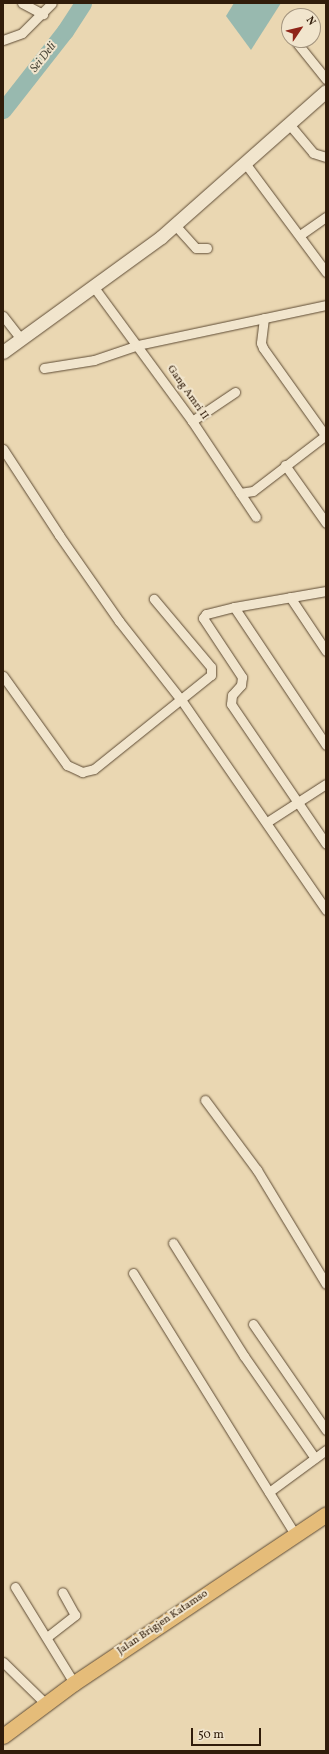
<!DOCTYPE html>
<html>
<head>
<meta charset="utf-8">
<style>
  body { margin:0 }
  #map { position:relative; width:329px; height:1754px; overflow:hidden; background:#ead7b2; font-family:Vollkorn,serif }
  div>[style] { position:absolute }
  .water>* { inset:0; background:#98b9af }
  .river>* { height:17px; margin:-8.5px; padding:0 8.5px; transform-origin:8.5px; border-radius:8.5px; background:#98b9af }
  .roads { filter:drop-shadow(0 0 1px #5e4b34) drop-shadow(0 0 1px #5e4b34) }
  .minor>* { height:9px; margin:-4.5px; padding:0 4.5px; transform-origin:4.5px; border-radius:4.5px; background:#f1e5cd }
  .secondary>* { height:13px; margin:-6.5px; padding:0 6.5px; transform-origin:6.5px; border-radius:6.5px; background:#f1e5cd }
  .primary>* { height:15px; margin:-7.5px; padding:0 7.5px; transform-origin:7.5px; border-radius:7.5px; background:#e5bc79 }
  span { translate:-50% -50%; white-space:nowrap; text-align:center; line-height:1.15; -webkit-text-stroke:4px #f1e5cd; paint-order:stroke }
  .street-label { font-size:11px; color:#301c0a }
  .water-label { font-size:12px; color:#4f4b3c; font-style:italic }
  .frame { position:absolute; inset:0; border:4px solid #301c0a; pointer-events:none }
  .north { position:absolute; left:281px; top:8px; width:40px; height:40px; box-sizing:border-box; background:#f1e5cd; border:1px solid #a4957f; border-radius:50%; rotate:55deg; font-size:11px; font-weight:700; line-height:16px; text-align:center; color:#301c0a }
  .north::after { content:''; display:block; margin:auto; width:14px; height:18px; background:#8f2418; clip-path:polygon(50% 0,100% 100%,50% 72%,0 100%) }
  .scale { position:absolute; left:191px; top:1728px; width:70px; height:18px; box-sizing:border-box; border:2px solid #301c0a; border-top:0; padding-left:5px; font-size:12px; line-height:14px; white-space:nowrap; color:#301c0a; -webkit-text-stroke:3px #f1e5cd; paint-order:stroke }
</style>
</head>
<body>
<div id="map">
  <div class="water">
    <div style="clip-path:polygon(234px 3px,281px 3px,251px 50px,226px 16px)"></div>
  </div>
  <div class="river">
    <div style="left:3px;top:110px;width:100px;rotate:-51.9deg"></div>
    <div style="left:65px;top:31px;width:33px;rotate:-57deg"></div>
  </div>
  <div class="roads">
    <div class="minor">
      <div style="left:22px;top:3px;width:24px;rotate:28deg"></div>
      <div style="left:3px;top:40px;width:20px;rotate:-20deg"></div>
      <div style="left:22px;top:33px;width:42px;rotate:-45deg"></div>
      <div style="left:297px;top:43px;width:46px;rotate:51.1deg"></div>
      <div style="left:289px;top:124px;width:38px;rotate:50deg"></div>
      <div style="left:313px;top:153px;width:14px;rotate:17deg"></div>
      <div style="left:245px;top:163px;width:136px;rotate:53.4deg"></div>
      <div style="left:175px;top:225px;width:31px;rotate:48deg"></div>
      <div style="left:196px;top:248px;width:11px"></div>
      <div style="left:300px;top:235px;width:32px;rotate:-35deg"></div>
      <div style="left:93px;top:286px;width:167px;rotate:53.7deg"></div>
      <div style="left:192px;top:421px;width:115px;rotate:56.3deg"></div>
      <div style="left:3px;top:316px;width:28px;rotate:52deg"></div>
      <div style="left:264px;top:318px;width:25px;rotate:97deg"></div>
      <div style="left:261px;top:343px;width:5px;rotate:68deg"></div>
      <div style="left:263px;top:348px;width:107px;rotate:54.5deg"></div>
      <div style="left:44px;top:368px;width:51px;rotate:-9.1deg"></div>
      <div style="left:94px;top:360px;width:46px;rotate:-18.8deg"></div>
      <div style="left:138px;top:345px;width:192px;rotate:-12deg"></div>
      <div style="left:192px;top:421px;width:52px;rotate:-34deg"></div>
      <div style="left:3px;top:449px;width:103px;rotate:56.9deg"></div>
      <div style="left:59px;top:535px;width:105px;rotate:55.1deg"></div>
      <div style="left:119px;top:621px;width:102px;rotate:51.8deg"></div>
      <div style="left:182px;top:701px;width:254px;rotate:55.4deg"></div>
      <div style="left:285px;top:465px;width:71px;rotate:54.7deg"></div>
      <div style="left:240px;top:493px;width:13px;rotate:-9deg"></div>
      <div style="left:253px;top:491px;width:92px;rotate:-37.5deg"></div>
      <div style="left:326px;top:591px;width:93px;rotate:170.1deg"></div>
      <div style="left:234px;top:607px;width:29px;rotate:166deg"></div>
      <div style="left:206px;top:614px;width:5px;rotate:127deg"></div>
      <div style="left:203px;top:618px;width:71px;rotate:56.5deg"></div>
      <div style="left:242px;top:677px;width:8px;rotate:97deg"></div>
      <div style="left:241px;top:685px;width:13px;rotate:132deg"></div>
      <div style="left:232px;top:695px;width:9px;rotate:96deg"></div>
      <div style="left:231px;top:704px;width:169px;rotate:55.8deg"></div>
      <div style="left:290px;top:597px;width:65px;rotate:56.3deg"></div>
      <div style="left:234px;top:607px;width:166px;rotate:56.3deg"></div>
      <div style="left:3px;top:676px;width:110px;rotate:54.3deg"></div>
      <div style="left:67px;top:765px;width:17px;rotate:25deg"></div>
      <div style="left:82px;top:772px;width:12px;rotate:-14deg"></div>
      <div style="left:94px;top:769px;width:150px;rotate:-38.8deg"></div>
      <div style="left:211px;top:675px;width:8px;rotate:-90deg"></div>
      <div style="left:211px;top:667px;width:89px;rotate:-130deg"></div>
      <div style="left:267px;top:822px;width:70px;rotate:-32.8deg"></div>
      <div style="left:205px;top:1100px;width:87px;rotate:53.4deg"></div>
      <div style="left:257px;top:1170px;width:133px;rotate:58.8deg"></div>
      <div style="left:173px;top:1243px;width:133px;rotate:57.9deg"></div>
      <div style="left:244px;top:1356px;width:124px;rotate:55.2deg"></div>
      <div style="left:133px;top:1273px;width:307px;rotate:58.2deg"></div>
      <div style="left:253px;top:1324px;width:129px;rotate:55.4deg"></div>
      <div style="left:269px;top:1492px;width:71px;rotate:-36.4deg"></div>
      <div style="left:15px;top:1587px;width:113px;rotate:58.4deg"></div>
      <div style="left:47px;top:1637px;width:36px;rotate:-38deg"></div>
      <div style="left:75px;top:1615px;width:26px;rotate:-119deg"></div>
      <div style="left:3px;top:1662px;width:60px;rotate:44.3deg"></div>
    </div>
    <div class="secondary">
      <div style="left:3px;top:352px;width:195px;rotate:-36deg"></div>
      <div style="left:161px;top:237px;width:220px;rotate:-41.5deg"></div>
    </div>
    <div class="primary">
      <div style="left:3px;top:1736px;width:89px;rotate:-36.7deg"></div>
      <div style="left:74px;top:1683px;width:303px;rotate:-33.8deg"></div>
    </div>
  </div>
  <div class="street-label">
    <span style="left:187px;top:393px;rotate:55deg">Gang Amri II</span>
    <span style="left:163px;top:1623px;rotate:-34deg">Jalan Brigjen Katamso</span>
  </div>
  <div class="water-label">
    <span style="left:44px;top:58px;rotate:-52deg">Sei Deli</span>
  </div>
  <div class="frame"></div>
  <div class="north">N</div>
  <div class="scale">50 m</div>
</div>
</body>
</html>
